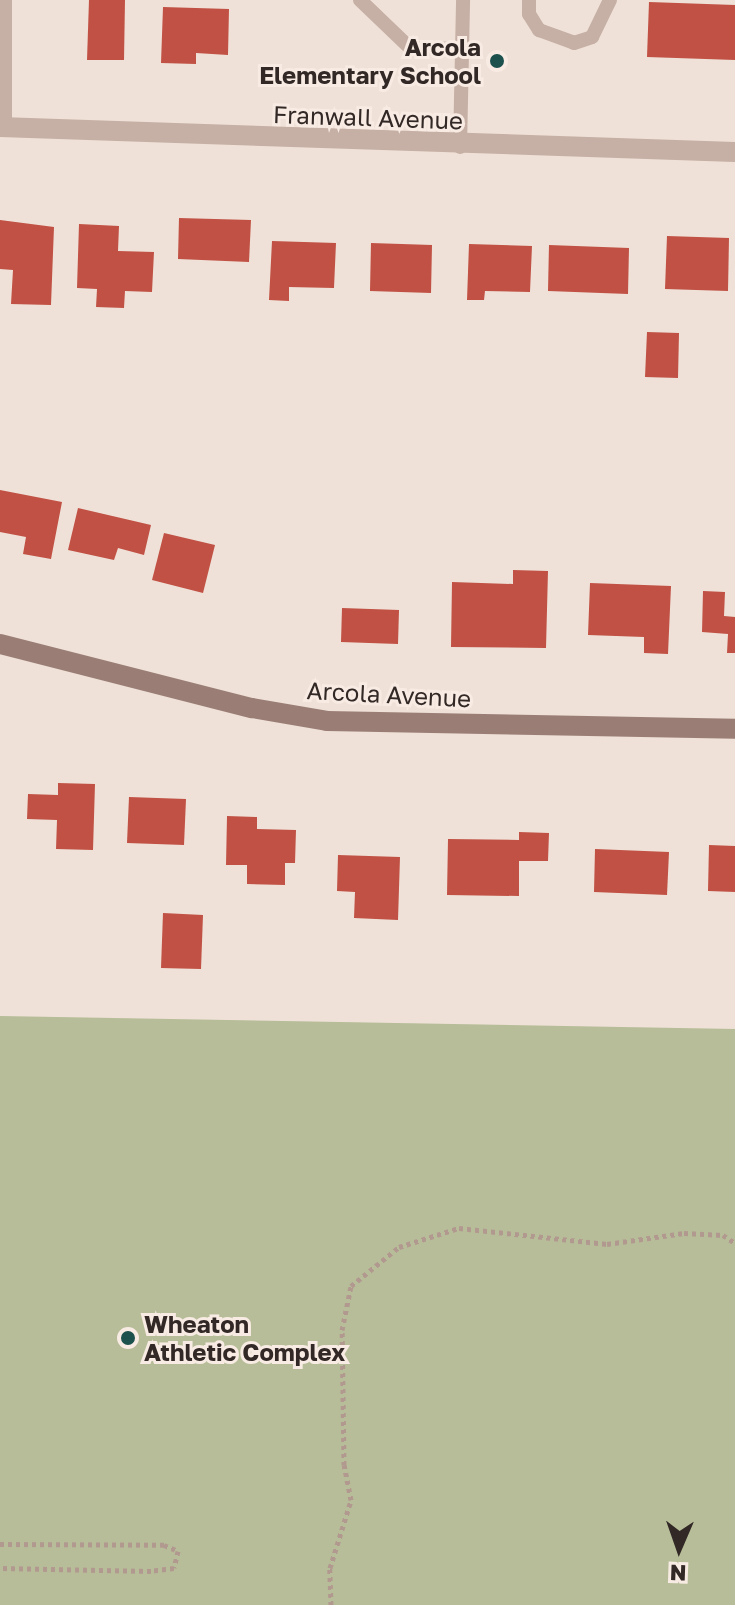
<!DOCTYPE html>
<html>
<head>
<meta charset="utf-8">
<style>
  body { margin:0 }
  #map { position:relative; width:735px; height:1605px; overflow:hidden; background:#efe1d7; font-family:"Golos Text",sans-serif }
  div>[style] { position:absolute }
  .green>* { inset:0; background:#b6bd98 }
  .building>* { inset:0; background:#c15144 }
  .path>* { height:5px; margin-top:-2.5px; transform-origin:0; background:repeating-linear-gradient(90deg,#b2998f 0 4px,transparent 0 8px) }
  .lane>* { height:14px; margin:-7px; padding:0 7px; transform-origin:7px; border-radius:7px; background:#c6afa4 }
  .street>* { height:20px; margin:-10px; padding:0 10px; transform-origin:10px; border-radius:10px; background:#c6afa4 }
  .secondary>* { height:20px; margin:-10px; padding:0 10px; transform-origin:10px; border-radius:10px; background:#9a7e76 }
  .dots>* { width:22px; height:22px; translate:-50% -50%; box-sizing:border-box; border:4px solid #f8ebe3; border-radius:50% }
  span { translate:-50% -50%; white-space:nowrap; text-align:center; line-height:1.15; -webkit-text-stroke:6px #f8ebe3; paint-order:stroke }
  .poi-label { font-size:24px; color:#322825; font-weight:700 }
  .right { translate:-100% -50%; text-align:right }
  .left { translate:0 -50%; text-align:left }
  .street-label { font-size:24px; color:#322825 }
  .north { position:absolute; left:639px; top:1509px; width:80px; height:80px; -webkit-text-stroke:6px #f8ebe3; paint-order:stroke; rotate:182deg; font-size:22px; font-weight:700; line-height:32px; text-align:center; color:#322825 }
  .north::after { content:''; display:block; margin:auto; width:28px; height:36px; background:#322825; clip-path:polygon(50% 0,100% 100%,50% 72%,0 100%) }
</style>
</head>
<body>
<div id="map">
  <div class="green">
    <div style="clip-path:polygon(0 1016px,735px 1029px,735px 1605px,0 1605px)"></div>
  </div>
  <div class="building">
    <div style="clip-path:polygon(89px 0,125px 0,124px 60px,87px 60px)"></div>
    <div style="clip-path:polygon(649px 2px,735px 5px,735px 60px,647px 57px)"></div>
    <div style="clip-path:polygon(163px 7px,229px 9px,228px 55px,196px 53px,196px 64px,161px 63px)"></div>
    <div style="clip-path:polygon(179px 218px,251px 220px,249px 262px,178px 259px)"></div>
    <div style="clip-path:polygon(0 220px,54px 227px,51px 305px,11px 304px,13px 270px,0 269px)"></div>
    <div style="clip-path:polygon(79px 224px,119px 226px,118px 251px,154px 252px,152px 292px,125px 291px,124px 308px,96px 307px,97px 289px,77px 288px)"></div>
    <div style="clip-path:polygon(667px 236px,729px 238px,728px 291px,665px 289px)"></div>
    <div style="clip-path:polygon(272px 241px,336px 243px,334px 288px,289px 287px,289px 301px,269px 300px)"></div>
    <div style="clip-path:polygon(371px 243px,432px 245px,431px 293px,370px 291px)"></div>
    <div style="clip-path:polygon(469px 244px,532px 246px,530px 292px,485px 291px,484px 300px,467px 300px)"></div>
    <div style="clip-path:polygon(549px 245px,629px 248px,628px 294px,548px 291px)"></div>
    <div style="clip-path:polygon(647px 332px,679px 333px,678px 378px,645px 377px)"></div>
    <div style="clip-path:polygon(0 490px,62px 502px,51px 559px,23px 554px,26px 537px,0 532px)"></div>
    <div style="clip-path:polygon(78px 508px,151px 525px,144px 555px,118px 548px,114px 560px,68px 550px)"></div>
    <div style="clip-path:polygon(164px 533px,215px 545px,203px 593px,152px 580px)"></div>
    <div style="clip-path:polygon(513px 570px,548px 571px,546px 648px,451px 647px,452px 582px,513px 584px)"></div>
    <div style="clip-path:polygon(590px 583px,671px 586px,668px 654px,644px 653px,644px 637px,588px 635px)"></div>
    <div style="clip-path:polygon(703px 591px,725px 592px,724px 616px,735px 617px,735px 653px,727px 653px,728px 634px,702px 632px)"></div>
    <div style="clip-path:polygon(342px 608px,399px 610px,398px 644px,341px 642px)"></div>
    <div style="clip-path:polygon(58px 783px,95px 784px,93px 850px,56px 849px,57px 820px,27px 819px,28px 794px,58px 795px)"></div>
    <div style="clip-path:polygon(129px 797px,186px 799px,184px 845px,127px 843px)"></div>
    <div style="clip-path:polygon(227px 816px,257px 817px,257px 829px,296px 830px,295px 863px,285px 863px,285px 885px,247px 884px,247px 865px,226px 865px)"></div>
    <div style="clip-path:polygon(519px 832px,549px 833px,548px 861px,519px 861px,519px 896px,447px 895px,448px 839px,519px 840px)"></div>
    <div style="clip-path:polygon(709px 845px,735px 846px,735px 892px,708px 891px)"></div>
    <div style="clip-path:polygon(595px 849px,669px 852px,667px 895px,594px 892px)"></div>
    <div style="clip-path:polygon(338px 855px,400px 857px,398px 920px,354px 918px,355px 892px,337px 891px)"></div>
    <div style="clip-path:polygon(163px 913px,203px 915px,201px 969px,161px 968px)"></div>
  </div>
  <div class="path">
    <div style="left:0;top:1544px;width:164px;rotate:0.3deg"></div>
    <div style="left:164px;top:1545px;width:15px;rotate:23deg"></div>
    <div style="left:178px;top:1551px;width:17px;rotate:103deg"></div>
    <div style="left:174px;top:1568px;width:23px;rotate:173deg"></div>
    <div style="left:151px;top:1571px;width:151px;rotate:-178.9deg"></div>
    <div style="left:331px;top:1605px;width:37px;rotate:-92deg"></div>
    <div style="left:330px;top:1568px;width:71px;rotate:-72.8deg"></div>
    <div style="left:351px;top:1500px;width:36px;rotate:-101deg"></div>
    <div style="left:344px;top:1465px;width:135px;rotate:-90.8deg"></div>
    <div style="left:342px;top:1330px;width:45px;rotate:-78.4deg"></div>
    <div style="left:351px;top:1286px;width:62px;rotate:-39.1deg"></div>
    <div style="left:399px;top:1247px;width:63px;rotate:-17.6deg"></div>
    <div style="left:459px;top:1228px;width:149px;rotate:6.2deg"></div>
    <div style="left:607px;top:1244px;width:78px;rotate:-8.1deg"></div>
    <div style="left:684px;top:1233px;width:39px;rotate:3deg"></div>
    <div style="left:723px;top:1235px;width:14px;rotate:34deg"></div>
  </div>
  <div class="lane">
    <div style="left:360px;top:0;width:69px;rotate:43.8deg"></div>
    <div style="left:410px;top:48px;width:52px;rotate:1.1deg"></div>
    <div style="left:529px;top:0;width:14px;rotate:90deg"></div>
    <div style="left:529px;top:14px;width:19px;rotate:58deg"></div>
    <div style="left:539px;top:30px;width:37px;rotate:20deg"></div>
    <div style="left:574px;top:43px;width:19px;rotate:-18deg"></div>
    <div style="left:592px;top:37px;width:41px;rotate:-64.1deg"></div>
    <div style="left:460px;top:147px;width:147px;rotate:-88.8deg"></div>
  </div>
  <div class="street">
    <div style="left:0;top:127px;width:735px;rotate:1.95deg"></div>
    <div style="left:2px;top:127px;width:127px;rotate:-90deg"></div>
  </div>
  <div class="secondary">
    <div style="left:0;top:644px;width:260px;rotate:14.3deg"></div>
    <div style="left:252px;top:708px;width:76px;rotate:9.8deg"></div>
    <div style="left:327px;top:721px;width:408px;rotate:1.1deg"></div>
  </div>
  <div class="dots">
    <div style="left:497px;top:61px;background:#1d514e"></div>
    <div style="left:128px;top:1338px;background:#1d514e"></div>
  </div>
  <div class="poi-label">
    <span class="right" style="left:481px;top:61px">Arcola<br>Elementary School</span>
    <span class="left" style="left:144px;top:1338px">Wheaton<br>Athletic Complex</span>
  </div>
  <div class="street-label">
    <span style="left:368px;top:117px;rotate:2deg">Franwall Avenue</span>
    <span style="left:389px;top:694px;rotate:3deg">Arcola Avenue</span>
  </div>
  <div class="north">N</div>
</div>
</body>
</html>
